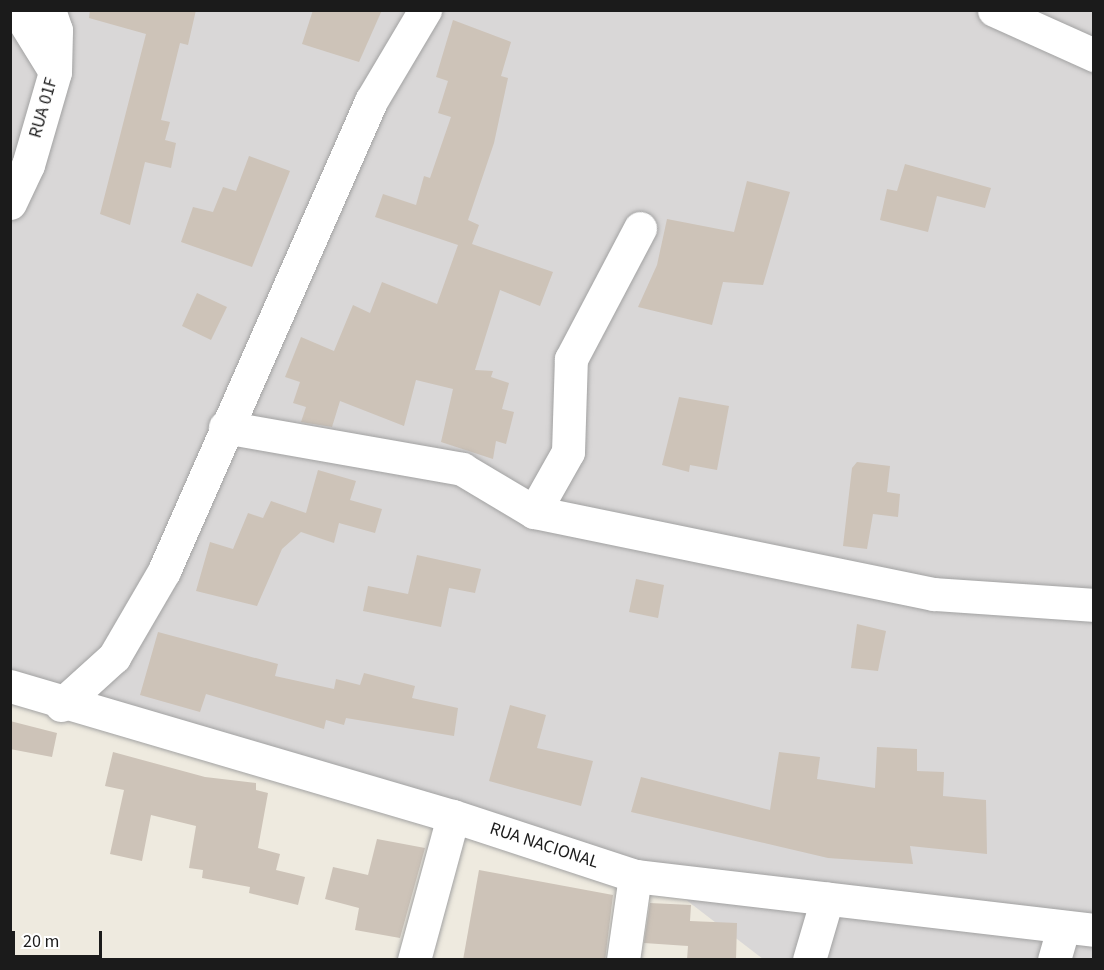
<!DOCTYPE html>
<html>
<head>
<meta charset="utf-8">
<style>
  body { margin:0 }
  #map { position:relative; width:1104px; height:970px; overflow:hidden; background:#eeeadf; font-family:"Source Sans 3",sans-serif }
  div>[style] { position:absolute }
  .residential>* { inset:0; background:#d9d7d7 }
  .building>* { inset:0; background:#cdc3b8 }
  .roads { filter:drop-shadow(0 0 2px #a2a2a2) drop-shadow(0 0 2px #a2a2a2) }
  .minor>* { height:33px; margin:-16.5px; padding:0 16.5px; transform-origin:16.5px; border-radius:16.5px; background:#fff }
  span { translate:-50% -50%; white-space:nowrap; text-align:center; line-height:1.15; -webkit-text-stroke:4.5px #fff; paint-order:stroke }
  .street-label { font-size:18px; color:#1b1b1b }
  .frame { position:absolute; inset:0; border:12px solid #1b1b1b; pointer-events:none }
  .scale { position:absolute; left:12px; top:931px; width:90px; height:27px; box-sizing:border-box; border:3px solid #1b1b1b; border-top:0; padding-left:8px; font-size:18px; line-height:21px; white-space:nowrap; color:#1b1b1b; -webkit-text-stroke:4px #fff; paint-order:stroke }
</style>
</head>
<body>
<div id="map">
  <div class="residential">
    <div style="clip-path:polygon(10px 11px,1093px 11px,1093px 959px,763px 959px,633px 859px,11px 675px)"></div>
  </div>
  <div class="building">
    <div style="clip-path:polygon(90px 10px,196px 10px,188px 45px,180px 43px,161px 120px,170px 122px,165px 140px,176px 143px,171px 168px,145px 162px,130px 225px,100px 214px,146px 34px,89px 18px)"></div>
    <div style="clip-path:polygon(313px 10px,382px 10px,359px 62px,302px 44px)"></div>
    <div style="clip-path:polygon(453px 20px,511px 42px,501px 76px,508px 78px,494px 143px,468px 220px,479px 225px,472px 244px,553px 272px,540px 306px,500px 290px,475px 370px,493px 371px,491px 377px,509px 383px,502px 409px,514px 412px,506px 444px,496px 441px,493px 459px,441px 442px,453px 389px,416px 380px,404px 426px,340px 401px,332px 427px,301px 422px,306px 407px,293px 403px,300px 382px,285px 377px,301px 337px,334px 351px,353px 305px,370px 313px,382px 282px,437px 304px,458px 245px,375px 217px,383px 194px,416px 205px,424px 176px,430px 178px,451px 117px,438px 113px,448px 81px,436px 77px)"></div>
    <div style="clip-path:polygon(249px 156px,290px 171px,252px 267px,181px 242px,193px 207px,213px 212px,223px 187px,236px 191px)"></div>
    <div style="clip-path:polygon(905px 164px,991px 188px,985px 208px,937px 196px,928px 232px,880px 220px,887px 189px,897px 191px)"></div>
    <div style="clip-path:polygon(747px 181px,790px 192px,763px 285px,723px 282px,712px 325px,638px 307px,657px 265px,667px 219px,734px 232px)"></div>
    <div style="clip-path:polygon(197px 293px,227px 307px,211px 340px,182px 326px)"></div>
    <div style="clip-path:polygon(679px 397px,729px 406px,717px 470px,690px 465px,689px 472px,662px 465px)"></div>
    <div style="clip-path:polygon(857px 462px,890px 466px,887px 492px,900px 494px,898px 517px,873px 514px,867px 549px,843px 546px,852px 468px)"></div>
    <div style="clip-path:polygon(318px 470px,356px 481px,350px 500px,382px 509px,375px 533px,339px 523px,334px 543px,301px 532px,282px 549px,257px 606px,196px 591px,210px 542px,233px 549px,248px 513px,263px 518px,271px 501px,306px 513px)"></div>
    <div style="clip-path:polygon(417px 555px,481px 569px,475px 593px,449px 588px,441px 627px,363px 611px,368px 586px,408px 594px)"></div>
    <div style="clip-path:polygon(636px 579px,664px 585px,658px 618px,629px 612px)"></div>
    <div style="clip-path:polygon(857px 624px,886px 631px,878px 671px,851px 668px)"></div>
    <div style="clip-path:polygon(158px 632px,278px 664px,275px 676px,334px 689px,336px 679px,360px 685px,364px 673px,415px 686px,412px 698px,458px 708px,454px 736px,346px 718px,344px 725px,326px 720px,324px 729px,206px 694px,200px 712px,140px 695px)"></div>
    <div style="clip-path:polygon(510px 705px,546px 715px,537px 748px,593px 761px,581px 806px,489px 781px)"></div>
    <div style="clip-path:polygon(10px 721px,57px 733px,52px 757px,10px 749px)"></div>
    <div style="clip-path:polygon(877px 747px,917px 749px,917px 771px,944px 772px,943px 796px,986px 800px,987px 854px,910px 846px,913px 864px,828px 858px,631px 812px,641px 777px,770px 810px,779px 752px,820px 757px,817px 779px,875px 788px)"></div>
    <div style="clip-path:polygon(113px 752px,205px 777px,256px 783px,256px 790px,268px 793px,258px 848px,280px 854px,276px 870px,305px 877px,298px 905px,249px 893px,250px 887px,202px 878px,203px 870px,189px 868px,196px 826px,151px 815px,142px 861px,110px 854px,124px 790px,105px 786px)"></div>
    <div style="clip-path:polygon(377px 839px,425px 848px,400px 938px,355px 930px,359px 908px,325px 899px,333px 867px,368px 875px)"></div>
    <div style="clip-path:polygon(479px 870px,613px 895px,605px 960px,463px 960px)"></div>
    <div style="clip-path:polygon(650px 903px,691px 905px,690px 921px,737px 923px,736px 960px,687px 960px,688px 946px,644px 943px)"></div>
  </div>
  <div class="roads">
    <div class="minor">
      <div style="left:17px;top:10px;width:70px;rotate:58.3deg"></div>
      <div style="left:994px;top:10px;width:110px;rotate:24.2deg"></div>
      <div style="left:10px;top:203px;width:42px;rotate:-64.7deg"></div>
      <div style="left:28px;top:165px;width:97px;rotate:-73.8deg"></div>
      <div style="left:55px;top:72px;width:42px;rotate:-88.6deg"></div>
      <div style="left:56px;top:30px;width:21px;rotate:-109deg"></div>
      <div style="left:225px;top:427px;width:241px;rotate:10deg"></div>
      <div style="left:462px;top:469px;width:84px;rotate:30.8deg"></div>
      <div style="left:534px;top:512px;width:408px;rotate:11.6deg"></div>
      <div style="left:934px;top:594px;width:160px;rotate:3.9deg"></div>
      <div style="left:534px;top:512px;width:69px;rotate:-60.5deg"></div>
      <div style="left:568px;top:452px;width:93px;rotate:-88.2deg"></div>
      <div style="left:571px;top:359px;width:148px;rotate:-62.2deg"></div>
      <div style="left:10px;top:686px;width:462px;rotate:16.4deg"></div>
      <div style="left:453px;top:816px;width:192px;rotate:18.2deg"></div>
      <div style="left:635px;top:876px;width:462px;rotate:6.7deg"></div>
      <div style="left:61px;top:705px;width:72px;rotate:-42.2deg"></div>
      <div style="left:114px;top:657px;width:99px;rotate:-59.8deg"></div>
      <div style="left:164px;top:571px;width:514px;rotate:-66.23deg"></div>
      <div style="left:371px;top:101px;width:106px;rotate:-59.3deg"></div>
      <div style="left:414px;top:960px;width:149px;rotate:-74.8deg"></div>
      <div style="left:623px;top:960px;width:85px;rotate:-81.9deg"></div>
      <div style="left:809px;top:960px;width:64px;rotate:-73.6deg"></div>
      <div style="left:1054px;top:960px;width:32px;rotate:-74deg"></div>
    </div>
  </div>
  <div class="street-label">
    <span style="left:44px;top:108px;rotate:-74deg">RUA 01F</span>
    <span style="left:544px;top:846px;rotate:18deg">RUA NACIONAL</span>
  </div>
  <div class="frame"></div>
  <div class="scale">20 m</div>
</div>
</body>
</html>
